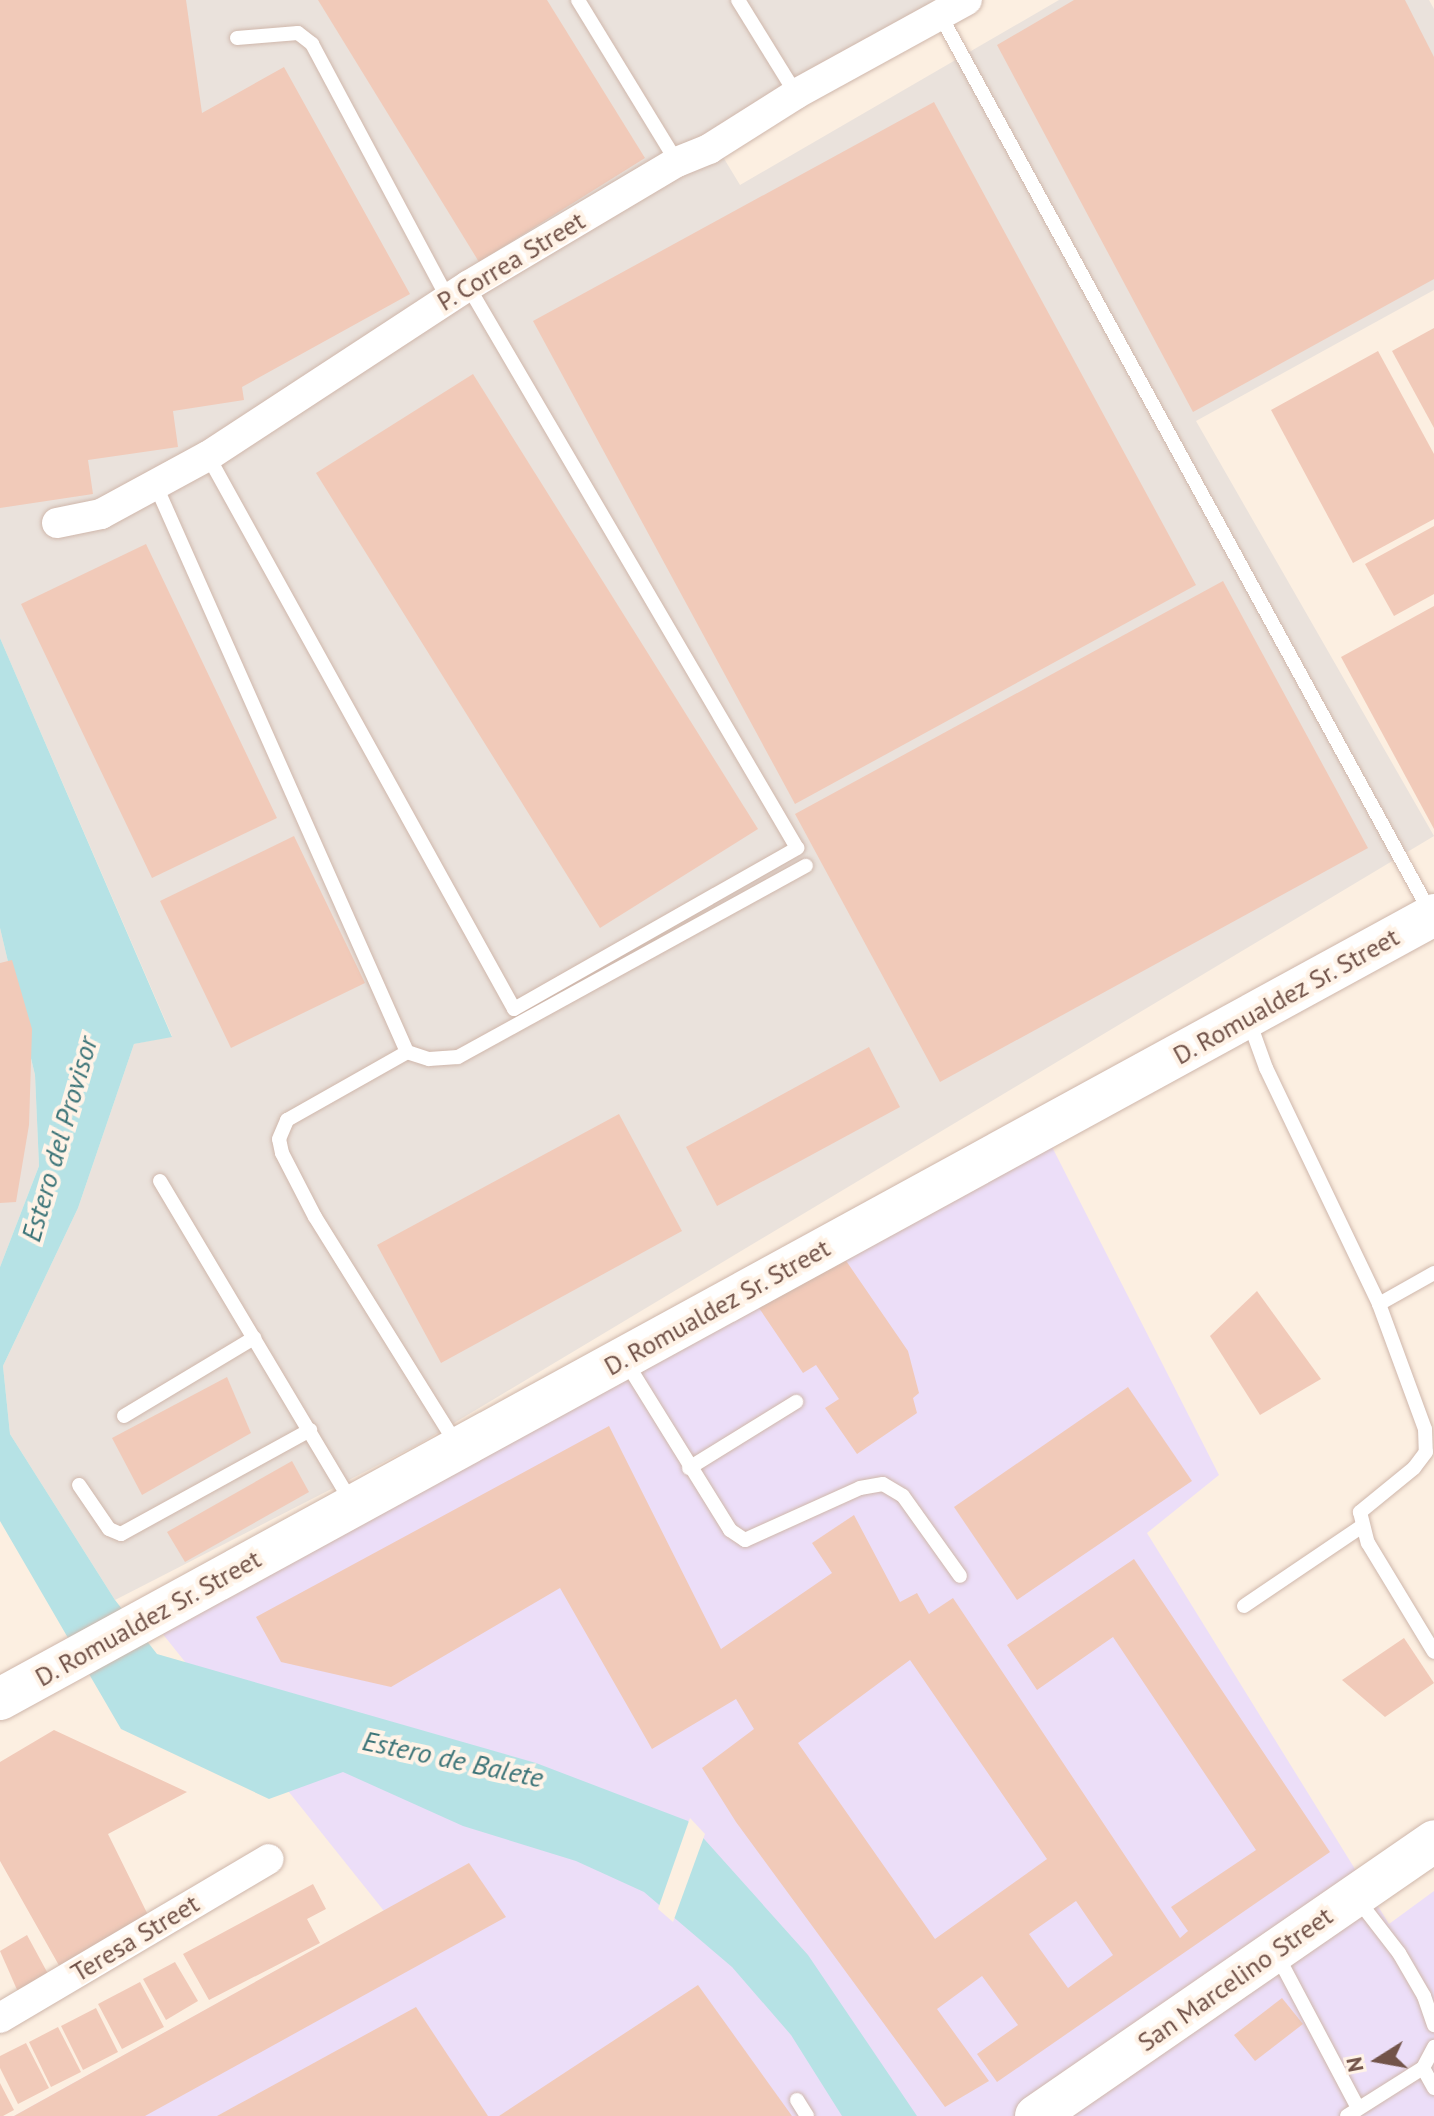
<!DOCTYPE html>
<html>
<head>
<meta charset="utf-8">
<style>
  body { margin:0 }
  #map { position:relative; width:1434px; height:2116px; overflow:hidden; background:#fcefe1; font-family:"PT Sans",sans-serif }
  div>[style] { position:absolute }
  .industrial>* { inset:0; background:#eae2dc }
  .education>* { inset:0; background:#ecdef8 }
  .water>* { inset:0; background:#b6e2e5 }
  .pier>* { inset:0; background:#fcefe1 }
  .building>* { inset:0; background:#f1cab9 }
  .roads { filter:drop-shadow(0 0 2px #cfb7ab) drop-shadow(0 0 2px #cfb7ab) }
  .service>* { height:14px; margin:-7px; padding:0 7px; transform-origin:7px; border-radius:7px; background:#fff }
  .minor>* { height:30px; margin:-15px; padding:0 15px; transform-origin:15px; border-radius:15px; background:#fff }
  .secondary>* { height:42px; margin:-21px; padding:0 21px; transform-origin:21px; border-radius:21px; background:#fff }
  span { translate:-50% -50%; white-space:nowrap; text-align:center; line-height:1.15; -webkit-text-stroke:8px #fff3e7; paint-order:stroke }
  .street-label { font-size:26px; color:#725349 }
  .water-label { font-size:28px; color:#3c7478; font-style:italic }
  .north { position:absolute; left:1338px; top:2020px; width:80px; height:80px; -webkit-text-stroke:6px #fff3e7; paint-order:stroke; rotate:259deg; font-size:22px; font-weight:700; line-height:32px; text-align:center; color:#725349 }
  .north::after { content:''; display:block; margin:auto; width:28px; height:36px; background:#725349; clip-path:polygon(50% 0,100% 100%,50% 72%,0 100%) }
</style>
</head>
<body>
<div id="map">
  <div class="industrial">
    <div style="clip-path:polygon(0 0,935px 0,714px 142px,740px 185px,1059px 0,1429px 0,1434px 9px,1434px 290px,1196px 421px,1434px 836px,419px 1444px,115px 1600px,10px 1434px,3px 1366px,78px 1208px,134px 1044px,172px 1036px,0 638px)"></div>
    <div style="clip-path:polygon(0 928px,35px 1075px,39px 1166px,0 1267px)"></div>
  </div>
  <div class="education">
    <div style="clip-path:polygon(1046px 1135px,1219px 1475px,1147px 1533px,1389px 1924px,1434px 1891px,1434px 2116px,14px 2116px,384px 1911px,154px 1623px)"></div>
  </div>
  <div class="water">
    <div style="clip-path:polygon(0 638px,172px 1037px,134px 1044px,78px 1208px,3px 1366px,10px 1434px,115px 1600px,157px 1654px,536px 1763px,688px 1821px,808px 1955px,917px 2116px,842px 2116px,791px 2035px,732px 1967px,644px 1892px,576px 1861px,463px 1826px,343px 1772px,269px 1799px,121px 1729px,0 1521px,0 1267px,39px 1166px,35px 1075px,0 928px)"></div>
  </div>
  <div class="pier">
    <div style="clip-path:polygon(690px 1818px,705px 1834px,673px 1922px,658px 1909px)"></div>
  </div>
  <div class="building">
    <div style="clip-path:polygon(0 0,186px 0,202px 113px,284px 67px,410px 294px,242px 387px,244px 400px,173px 411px,178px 447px,88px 460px,93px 494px,0 508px)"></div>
    <div style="clip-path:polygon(318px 0,547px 0,645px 158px,479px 262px)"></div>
    <div style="clip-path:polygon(1074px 0,1405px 0,1434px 57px,1434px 279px,1193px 412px,997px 45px)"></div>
    <div style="clip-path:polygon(934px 102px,1196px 585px,795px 804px,533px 321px)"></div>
    <div style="clip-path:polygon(1434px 328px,1434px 428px,1392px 351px)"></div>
    <div style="clip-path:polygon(1378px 351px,1434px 454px,1434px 519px,1353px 563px,1271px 410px)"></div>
    <div style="clip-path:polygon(473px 374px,758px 829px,600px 928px,316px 473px)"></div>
    <div style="clip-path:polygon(1434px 526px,1434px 594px,1394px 616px,1365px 564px)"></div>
    <div style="clip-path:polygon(146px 544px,277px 818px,152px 878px,21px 604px)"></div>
    <div style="clip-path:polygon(1223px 581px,1368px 848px,940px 1082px,795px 814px)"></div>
    <div style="clip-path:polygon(1434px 606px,1434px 829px,1341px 657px)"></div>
    <div style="clip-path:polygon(294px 836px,365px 983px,231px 1048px,160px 901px)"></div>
    <div style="clip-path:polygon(12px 960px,32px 1029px,29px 1125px,16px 1202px,0 1203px,0 963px)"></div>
    <div style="clip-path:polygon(869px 1047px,900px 1107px,717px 1206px,686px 1147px)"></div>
    <div style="clip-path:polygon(619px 1114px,682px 1231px,441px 1363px,377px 1245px)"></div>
    <div style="clip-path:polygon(838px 1249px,908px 1351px,919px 1393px,913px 1398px,917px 1413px,857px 1454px,825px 1408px,839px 1399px,816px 1365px,803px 1373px,757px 1305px)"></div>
    <div style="clip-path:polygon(1257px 1291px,1321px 1379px,1260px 1415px,1210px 1336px)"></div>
    <div style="clip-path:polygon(227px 1377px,251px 1433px,142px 1495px,112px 1438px)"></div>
    <div style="clip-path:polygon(1128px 1387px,1192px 1481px,1017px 1600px,954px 1507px)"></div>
    <div style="clip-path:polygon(evenodd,609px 1426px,721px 1649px,832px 1573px,812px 1543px,854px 1515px,900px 1602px,917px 1593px,929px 1614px,953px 1598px,1180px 1938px,1188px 1931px,1171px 1907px,1256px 1850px,1113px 1637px,1037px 1690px,1007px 1645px,1134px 1559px,1330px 1852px,997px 2082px,977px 2054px,1018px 2025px,982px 1976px,937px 2009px,989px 2081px,945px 2107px,736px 1822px,702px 1768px,754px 1729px,736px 1699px,652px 1749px,560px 1588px,391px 1687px,281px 1662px,256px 1617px,609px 1426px,910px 1660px,1047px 1859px,935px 1939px,798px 1743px,910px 1660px,609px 1426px,1076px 1901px,1113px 1955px,1068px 1988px,1029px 1934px,1076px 1901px)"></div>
    <div style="clip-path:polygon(292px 1461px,309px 1492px,185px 1562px,167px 1532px)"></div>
    <div style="clip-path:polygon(1404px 1638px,1434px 1683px,1385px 1717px,1342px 1680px)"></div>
    <div style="clip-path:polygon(54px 1730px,187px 1792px,108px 1834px,149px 1917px,61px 1969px,0 1861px,0 1762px)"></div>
    <div style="clip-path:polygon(469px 1863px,506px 1917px,145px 2116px,14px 2116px)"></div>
    <div style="clip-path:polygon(313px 1884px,326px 1909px,307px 1919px,320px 1943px,209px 2000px,183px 1954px)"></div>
    <div style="clip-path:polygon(27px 1935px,53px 1983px,22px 2001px,0 1951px)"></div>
    <div style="clip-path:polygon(175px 1962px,198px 2001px,166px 2020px,143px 1979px)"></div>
    <div style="clip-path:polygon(140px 1982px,164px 2027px,122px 2049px,98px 2004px)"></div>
    <div style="clip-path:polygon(698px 1985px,792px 2116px,499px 2116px)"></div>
    <div style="clip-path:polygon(1282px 1998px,1303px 2024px,1255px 2061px,1234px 2035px)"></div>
    <div style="clip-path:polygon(416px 2007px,488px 2116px,217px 2116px)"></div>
    <div style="clip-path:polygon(96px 2008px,118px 2052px,83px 2070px,61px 2026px)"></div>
    <div style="clip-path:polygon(58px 2027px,81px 2072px,51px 2087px,29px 2042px)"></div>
    <div style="clip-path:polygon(26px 2043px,49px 2088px,18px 2104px,0 2068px,0 2056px)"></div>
    <div style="clip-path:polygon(0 2083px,14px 2110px,3px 2116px,0 2116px)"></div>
  </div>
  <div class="roads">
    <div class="service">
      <div style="left:578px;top:0;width:190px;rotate:58.6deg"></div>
      <div style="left:738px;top:0;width:110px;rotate:58.3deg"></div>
      <div style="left:940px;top:15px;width:1022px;rotate:61.35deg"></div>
      <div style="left:237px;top:38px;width:61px;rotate:-4.7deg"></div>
      <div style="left:298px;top:33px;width:18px;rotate:38deg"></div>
      <div style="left:312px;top:44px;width:289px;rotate:61.9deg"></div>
      <div style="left:208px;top:456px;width:632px;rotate:61.04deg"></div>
      <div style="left:514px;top:1009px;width:326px;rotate:-29.6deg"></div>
      <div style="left:797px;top:848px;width:651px;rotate:-120.35deg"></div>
      <div style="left:156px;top:486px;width:619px;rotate:66.08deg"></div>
      <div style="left:1249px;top:1021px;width:50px;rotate:70.1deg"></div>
      <div style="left:1266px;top:1068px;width:262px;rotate:64.4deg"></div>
      <div style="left:1379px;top:1304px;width:133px;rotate:69.8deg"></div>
      <div style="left:1425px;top:1429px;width:23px;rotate:88deg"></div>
      <div style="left:1426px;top:1452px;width:20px;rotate:127deg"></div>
      <div style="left:1414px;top:1468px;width:70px;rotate:140.8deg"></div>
      <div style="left:1360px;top:1512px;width:32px;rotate:76deg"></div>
      <div style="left:1368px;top:1543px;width:127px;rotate:58.8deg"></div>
      <div style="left:160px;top:1181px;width:374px;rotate:59.2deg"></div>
      <div style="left:1379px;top:1304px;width:63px;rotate:-29.4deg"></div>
      <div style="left:626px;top:1362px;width:198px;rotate:58.2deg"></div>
      <div style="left:730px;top:1530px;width:18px;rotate:34deg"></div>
      <div style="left:745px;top:1540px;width:126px;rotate:-24.3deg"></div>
      <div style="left:860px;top:1488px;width:23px;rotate:-10deg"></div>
      <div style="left:883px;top:1484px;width:23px;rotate:31deg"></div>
      <div style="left:903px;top:1496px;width:98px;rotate:54.5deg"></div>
      <div style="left:124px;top:1416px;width:152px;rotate:-31deg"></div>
      <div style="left:457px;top:1445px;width:269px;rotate:-121.9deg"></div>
      <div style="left:315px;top:1217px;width:72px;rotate:-117.3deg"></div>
      <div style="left:282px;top:1153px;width:14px;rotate:-102deg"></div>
      <div style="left:279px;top:1139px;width:21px;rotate:-67deg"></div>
      <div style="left:287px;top:1120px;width:138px;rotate:-29.5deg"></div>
      <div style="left:407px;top:1052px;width:23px;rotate:18deg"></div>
      <div style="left:429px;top:1059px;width:29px;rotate:-4deg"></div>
      <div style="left:458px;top:1057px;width:397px;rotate:-28.8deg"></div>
      <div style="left:689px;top:1468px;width:126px;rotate:-31.7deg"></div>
      <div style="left:79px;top:1485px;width:53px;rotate:55.7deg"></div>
      <div style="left:109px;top:1529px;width:13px;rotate:23deg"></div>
      <div style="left:121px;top:1534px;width:216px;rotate:-28.8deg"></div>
      <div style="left:1244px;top:1606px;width:143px;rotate:-34.1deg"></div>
      <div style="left:1358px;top:1900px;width:67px;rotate:52.3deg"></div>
      <div style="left:1399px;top:1953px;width:50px;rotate:59.8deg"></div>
      <div style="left:1424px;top:1996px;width:31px;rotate:71deg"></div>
      <div style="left:1277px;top:1955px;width:173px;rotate:62.1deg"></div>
      <div style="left:1423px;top:2068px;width:23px;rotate:61deg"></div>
      <div style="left:797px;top:2100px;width:19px;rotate:58deg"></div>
      <div style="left:1347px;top:2116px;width:90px;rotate:-32.3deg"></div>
      <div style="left:1423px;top:2068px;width:24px;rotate:-62deg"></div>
    </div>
    <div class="minor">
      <div style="left:57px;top:523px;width:45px;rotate:-11.6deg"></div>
      <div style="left:101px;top:514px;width:122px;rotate:-28.5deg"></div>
      <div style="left:208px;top:456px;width:311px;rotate:-33.2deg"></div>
      <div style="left:468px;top:286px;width:243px;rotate:-30.7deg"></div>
      <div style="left:677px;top:162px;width:35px;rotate:-22deg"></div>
      <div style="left:709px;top:149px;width:103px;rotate:-32.3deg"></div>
      <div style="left:796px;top:94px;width:195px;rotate:-28.8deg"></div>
      <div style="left:0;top:2018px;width:312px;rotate:-30.6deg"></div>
    </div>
    <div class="secondary">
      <div style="left:0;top:1699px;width:1634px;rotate:-28.67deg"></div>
      <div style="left:1036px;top:2116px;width:484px;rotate:-34.6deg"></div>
    </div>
  </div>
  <div class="street-label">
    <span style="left:511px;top:261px;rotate:-31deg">P. Correa Street</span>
    <span style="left:1286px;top:996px;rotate:-29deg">D. Romualdez Sr. Street</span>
    <span style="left:717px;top:1307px;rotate:-29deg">D. Romualdez Sr. Street</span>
    <span style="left:148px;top:1618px;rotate:-29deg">D. Romualdez Sr. Street</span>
    <span style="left:135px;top:1938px;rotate:-31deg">Teresa Street</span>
    <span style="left:1235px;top:1979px;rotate:-35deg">San Marcelino Street</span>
  </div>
  <div class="water-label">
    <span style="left:59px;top:1139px;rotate:-74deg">Estero del Provisor</span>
    <span style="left:453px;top:1759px;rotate:12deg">Estero de Balete</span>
  </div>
  <div class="north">N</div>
</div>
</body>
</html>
